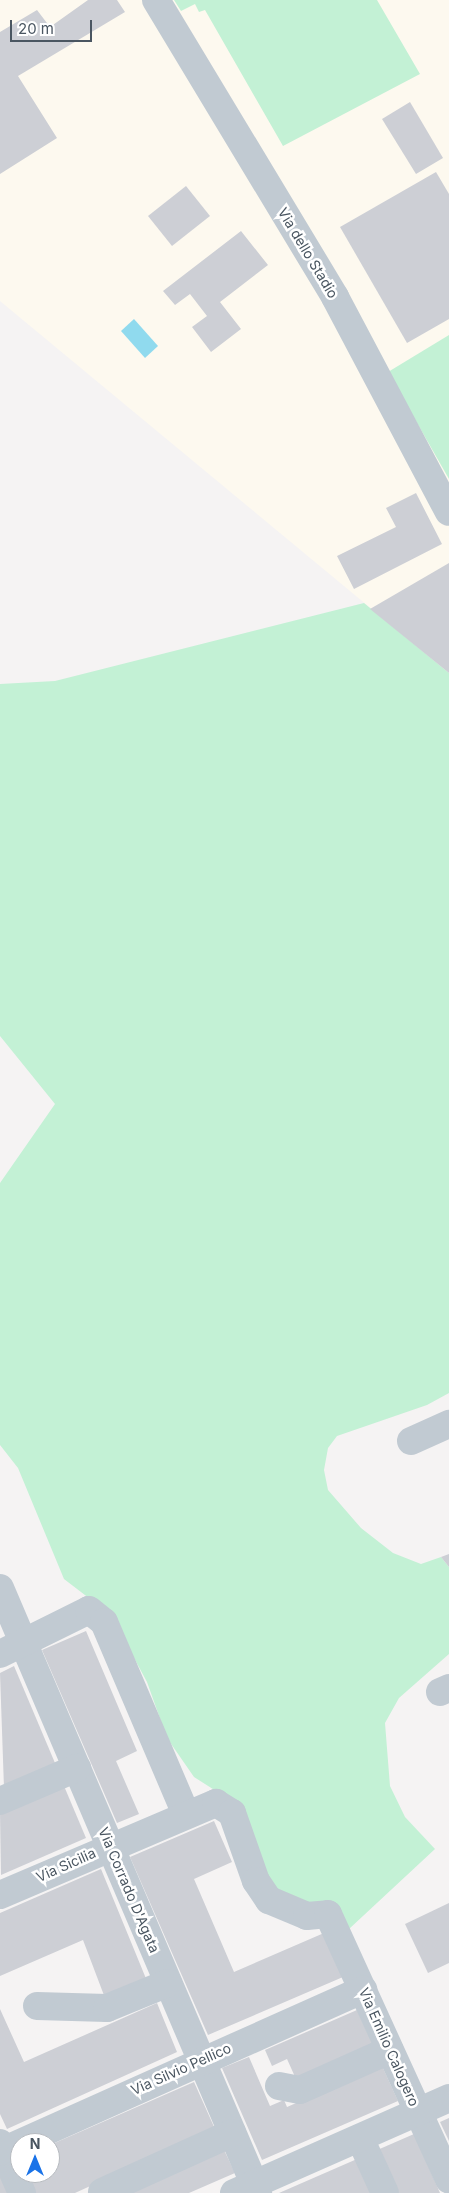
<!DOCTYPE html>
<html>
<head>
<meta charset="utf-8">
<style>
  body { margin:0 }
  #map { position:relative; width:449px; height:2193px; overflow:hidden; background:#f5f3f3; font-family:Inter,sans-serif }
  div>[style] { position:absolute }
  .commercial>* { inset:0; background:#fdf9ef }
  .green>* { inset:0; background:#c3f1d5 }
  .water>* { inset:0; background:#90daee }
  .building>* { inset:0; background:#cdcfd5 }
  .minor>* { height:28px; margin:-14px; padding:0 14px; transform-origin:14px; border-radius:14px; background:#c1cad2 }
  span { translate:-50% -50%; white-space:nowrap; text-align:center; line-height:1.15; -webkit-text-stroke:5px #fff; paint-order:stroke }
  .street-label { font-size:14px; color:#4a5661 }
  .north { position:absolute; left:10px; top:2133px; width:50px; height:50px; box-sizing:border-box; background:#fff; border:1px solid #b7bbc0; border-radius:50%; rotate:0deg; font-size:14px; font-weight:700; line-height:20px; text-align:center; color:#4a5661 }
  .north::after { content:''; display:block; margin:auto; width:18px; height:22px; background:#1a73e8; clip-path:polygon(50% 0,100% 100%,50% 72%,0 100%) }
  .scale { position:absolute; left:10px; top:20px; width:82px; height:22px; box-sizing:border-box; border:2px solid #4a5661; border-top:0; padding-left:6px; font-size:15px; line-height:18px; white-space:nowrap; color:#4a5661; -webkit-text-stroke:4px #fff; paint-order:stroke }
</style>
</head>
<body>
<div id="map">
  <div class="commercial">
    <div style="clip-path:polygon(0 0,449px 0,449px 673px,0 301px)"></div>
  </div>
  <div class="green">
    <div style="clip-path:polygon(174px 0,377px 0,420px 74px,283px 146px,205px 10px,199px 12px,195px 4px,181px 11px)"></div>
    <div style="clip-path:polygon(449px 335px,449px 479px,388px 372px)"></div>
    <div style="clip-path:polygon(364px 603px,449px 673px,449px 1393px,427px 1405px,337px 1436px,328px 1448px,324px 1470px,328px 1490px,361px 1528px,393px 1553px,421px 1564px,441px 1557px,449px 1567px,449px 1654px,399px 1698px,385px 1723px,390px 1786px,405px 1817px,435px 1849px,349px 1929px,311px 1904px,272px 1892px,216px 1791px,194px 1777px,167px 1738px,147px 1682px,111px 1615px,64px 1579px,18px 1468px,0 1445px,0 1183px,55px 1104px,0 1036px,0 684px,55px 681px)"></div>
  </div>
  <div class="water">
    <div style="clip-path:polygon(134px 319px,158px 346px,145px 358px,121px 331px)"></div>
  </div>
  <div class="building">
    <div style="clip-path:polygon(88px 0,117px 0,125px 12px,18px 76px,57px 138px,0 174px,0 32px,37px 10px,50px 27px)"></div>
    <div style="clip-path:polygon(410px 102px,443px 158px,416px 174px,382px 119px)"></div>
    <div style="clip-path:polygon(436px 172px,449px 194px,449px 319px,407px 343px,340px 227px)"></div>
    <div style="clip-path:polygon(186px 186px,210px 216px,172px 246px,148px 216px)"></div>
    <div style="clip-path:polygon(241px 231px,268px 265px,220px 302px,241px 329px,211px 352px,192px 327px,207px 316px,190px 294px,175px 305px,163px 291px)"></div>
    <div style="clip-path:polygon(416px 493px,442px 544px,354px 589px,337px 556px,396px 527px,386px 508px)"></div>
    <div style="clip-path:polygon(449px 563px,449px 673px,370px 609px)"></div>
    <div style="clip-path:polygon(449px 1554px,449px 1567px,441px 1557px)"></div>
    <div style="clip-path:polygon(86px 1631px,137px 1751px,116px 1761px,139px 1814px,117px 1823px,42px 1650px)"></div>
    <div style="clip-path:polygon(14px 1666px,55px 1763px,4px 1788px,0 1673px)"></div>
    <div style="clip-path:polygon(64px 1786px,86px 1838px,1px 1875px,0 1813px)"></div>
    <div style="clip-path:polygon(214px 1821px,232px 1862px,194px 1879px,234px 1972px,324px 1933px,343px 1977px,208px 2035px,130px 1857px)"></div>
    <div style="clip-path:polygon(101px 1869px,147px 1981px,105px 1998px,83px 1940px,0 1976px,0 1913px)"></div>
    <div style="clip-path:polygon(449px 1903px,449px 1963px,428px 1973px,405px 1924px)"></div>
    <div style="clip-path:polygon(157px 2003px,177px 2052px,7px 2129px,0 2114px,0 2009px,24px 2062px)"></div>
    <div style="clip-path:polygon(357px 2010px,373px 2045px,296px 2079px,287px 2059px,272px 2066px,265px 2050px)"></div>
    <div style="clip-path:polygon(249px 2057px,270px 2106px,284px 2100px,287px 2107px,382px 2066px,398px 2101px,262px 2160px,222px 2068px)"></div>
    <div style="clip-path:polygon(194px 2082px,215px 2129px,75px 2193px,33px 2193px,24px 2173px,50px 2173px,50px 2145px)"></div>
    <div style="clip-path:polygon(449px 2118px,449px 2141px,440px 2122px)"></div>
    <div style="clip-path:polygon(414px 2134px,440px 2193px,394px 2193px,375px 2151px)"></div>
    <div style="clip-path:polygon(224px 2150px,235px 2173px,189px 2193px,126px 2193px)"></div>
    <div style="clip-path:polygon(357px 2159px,371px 2193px,279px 2193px)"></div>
    <div style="clip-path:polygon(0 2174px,11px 2193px,0 2193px)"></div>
  </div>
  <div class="minor">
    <div style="left:156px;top:0;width:347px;rotate:58.9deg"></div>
    <div style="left:335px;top:297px;width:243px;rotate:62.1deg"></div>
    <div style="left:411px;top:1441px;width:42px;rotate:-24.1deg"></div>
    <div style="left:0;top:1588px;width:658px;rotate:66.9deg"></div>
    <div style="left:0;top:1654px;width:99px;rotate:-26.3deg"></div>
    <div style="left:89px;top:1610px;width:19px;rotate:39deg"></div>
    <div style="left:104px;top:1622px;width:209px;rotate:66.9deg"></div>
    <div style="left:440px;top:1692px;width:10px;rotate:-24deg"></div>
    <div style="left:0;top:1801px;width:84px;rotate:-23.2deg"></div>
    <div style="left:0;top:1895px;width:235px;rotate:-23.1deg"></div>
    <div style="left:216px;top:1803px;width:19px;rotate:32deg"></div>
    <div style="left:232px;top:1813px;width:72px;rotate:70.6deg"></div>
    <div style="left:256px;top:1881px;width:23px;rotate:56deg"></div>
    <div style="left:269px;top:1900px;width:41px;rotate:22.8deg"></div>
    <div style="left:307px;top:1916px;width:21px;rotate:-5deg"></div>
    <div style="left:328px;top:1914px;width:292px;rotate:65.5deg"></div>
    <div style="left:37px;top:2006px;width:70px;rotate:1.6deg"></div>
    <div style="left:107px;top:2008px;width:66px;rotate:-22.3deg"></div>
    <div style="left:279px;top:2086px;width:21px;rotate:11deg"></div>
    <div style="left:300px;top:2090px;width:98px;rotate:-24deg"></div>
    <div style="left:360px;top:2138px;width:60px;rotate:65.6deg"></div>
    <div style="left:0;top:2143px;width:55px;rotate:66.3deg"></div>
    <div style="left:0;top:2152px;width:398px;rotate:-24.1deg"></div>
    <div style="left:102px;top:2192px;width:143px;rotate:-24.4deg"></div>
    <div style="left:234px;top:2193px;width:235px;rotate:-23.8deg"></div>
  </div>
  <div class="street-label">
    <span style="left:308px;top:253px;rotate:59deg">Via dello Stadio</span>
    <span style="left:66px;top:1865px;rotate:-24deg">Via Sicilia</span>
    <span style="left:129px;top:1890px;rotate:67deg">Via Corrado D'Agata</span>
    <span style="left:389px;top:2047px;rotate:66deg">Via Emilio Calogero</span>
    <span style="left:181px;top:2069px;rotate:-24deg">Via Silvio Pellico</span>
  </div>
  <div class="north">N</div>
  <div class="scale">20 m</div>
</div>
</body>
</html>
